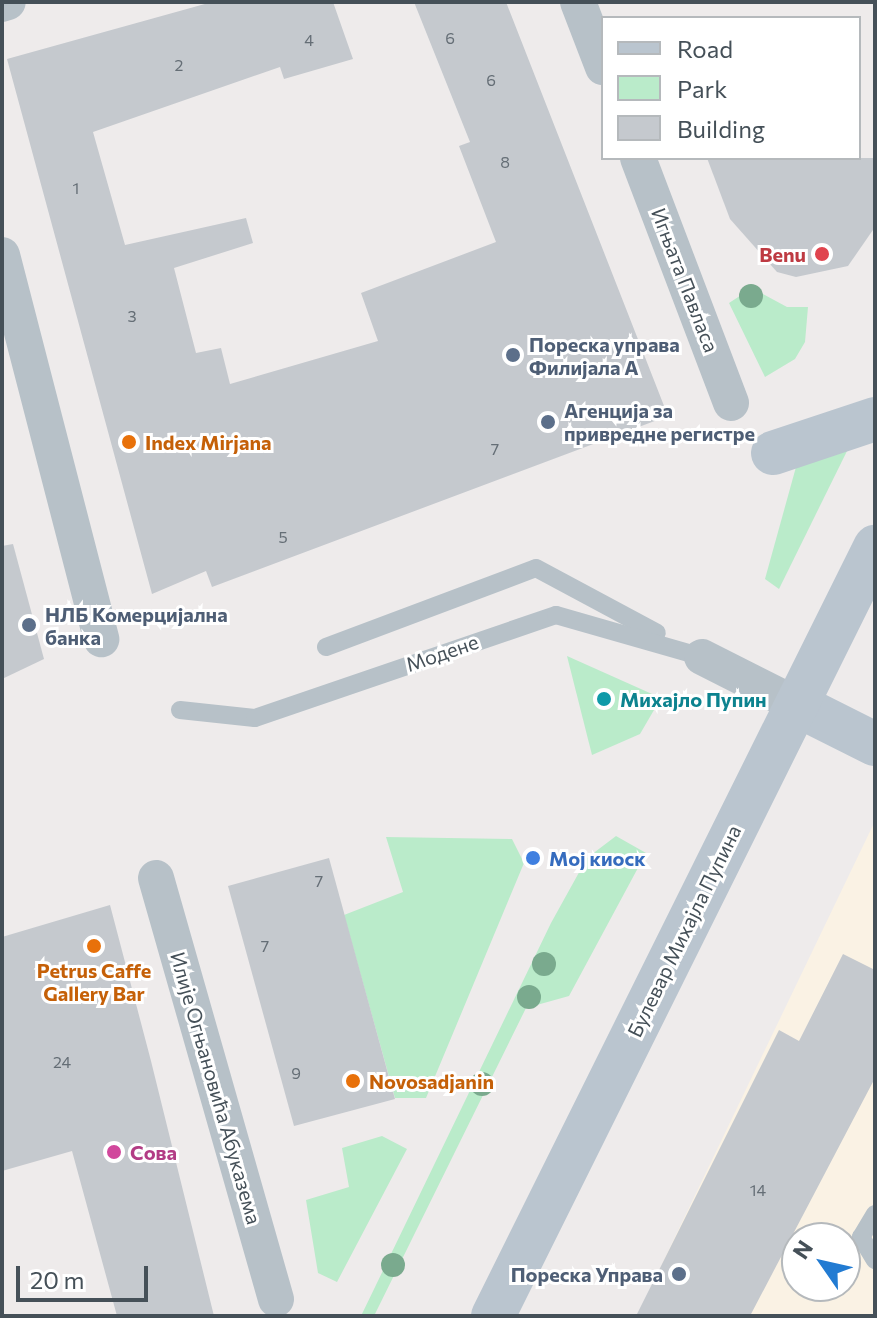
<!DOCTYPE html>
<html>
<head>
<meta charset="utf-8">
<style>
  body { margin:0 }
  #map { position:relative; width:877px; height:1318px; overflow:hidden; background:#eeebeb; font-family:Commissioner,sans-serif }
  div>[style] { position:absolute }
  .commercial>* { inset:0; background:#faf2e4 }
  .green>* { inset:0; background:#baebca }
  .building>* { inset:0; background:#c5c9ce }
  .lane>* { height:18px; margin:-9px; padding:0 9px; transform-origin:9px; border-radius:9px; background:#b7c1c8 }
  .street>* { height:36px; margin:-18px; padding:0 18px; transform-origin:18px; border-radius:18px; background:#b7c1c8 }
  .secondary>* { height:44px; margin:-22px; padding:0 22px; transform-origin:22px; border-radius:22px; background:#bac5cf }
  .trees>* { width:24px; height:24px; margin:-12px; border-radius:50%; background:#7aaa8e }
  .dots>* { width:22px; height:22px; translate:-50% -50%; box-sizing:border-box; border:4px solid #fff; border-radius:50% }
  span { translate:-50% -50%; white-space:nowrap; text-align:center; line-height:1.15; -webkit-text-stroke:6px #fff; paint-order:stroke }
  .number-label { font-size:16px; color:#656e76 }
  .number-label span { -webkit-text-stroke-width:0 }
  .health-label { font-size:20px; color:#be3a42; font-weight:700 }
  .right { translate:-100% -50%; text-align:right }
  .street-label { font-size:20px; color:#455058 }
  .service-label { font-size:20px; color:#4e5e75; font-weight:700 }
  .left { translate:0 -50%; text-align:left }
  .food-label { font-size:20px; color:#c56008; font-weight:700 }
  .culture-label { font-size:20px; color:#0d838f; font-weight:700 }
  .shop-label { font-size:20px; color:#366cbe; font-weight:700 }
  .hotel-label { font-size:20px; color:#b23c85; font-weight:700 }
  .frame { position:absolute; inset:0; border:4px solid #455058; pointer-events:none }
  .legend { position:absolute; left:601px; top:16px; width:260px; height:144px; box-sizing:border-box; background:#fff; border:2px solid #b5b9bc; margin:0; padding:10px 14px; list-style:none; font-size:24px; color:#455058 }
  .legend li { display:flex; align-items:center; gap:16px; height:40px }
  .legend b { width:40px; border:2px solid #b5b9bc }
  .north { position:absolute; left:781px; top:1222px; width:80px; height:80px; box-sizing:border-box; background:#fff; border:2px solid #b5b9bc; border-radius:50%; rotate:304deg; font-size:22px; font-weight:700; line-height:32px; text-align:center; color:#455058 }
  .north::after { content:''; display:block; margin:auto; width:28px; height:36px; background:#227bd2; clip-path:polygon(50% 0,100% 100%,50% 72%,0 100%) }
  .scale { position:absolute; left:16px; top:1266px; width:132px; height:36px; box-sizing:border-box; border:4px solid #455058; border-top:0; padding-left:10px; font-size:24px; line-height:28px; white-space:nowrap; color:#455058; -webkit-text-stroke:6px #fff; paint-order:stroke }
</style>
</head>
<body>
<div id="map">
  <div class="commercial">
    <div style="clip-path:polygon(evenodd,875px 821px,875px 1316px,637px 1316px,875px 821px,797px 1238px,845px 1238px,845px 1286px,797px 1286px,797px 1238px)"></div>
  </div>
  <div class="green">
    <div style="clip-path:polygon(752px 288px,787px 307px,808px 307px,805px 342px,795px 359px,765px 377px,729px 303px)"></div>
    <div style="clip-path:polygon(848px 449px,779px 589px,765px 579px,796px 467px)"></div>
    <div style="clip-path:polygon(567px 656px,661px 698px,640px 734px,592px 755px)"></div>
    <div style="clip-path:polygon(616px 836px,646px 853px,569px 996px,526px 1008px,374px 1316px,361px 1316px,551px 923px,587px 858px)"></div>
    <div style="clip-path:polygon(386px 837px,512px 839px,524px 863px,426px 1098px,395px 1098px,344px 915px,403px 892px)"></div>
    <div style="clip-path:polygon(382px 1136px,407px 1149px,337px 1282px,318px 1273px,306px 1200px,349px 1187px,342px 1148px)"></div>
  </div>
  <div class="building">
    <div style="clip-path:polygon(212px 2px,333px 2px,353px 59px,284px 79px,280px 67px,93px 132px,125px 245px,246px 218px,253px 243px,174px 268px,196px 353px,221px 348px,230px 384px,378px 341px,361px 293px,496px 242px,459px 146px,470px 142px,414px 2px,506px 2px,668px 416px,212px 587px,206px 571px,152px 594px,7px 59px)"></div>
    <div style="clip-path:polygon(707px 158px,875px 158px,875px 227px,848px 266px,796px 277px,777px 272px,730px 219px)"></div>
    <div style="clip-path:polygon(13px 544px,44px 659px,2px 679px,2px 546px)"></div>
    <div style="clip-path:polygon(329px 858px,395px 1099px,294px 1126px,228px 886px)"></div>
    <div style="clip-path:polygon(110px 905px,151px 1061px,214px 1316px,117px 1316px,72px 1151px,2px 1171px,2px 937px)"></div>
    <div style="clip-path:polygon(843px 954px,875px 970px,875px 1078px,750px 1316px,636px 1316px,779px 1030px,799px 1041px)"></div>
  </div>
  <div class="lane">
    <div style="left:326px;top:647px;width:224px;rotate:-20.6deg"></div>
    <div style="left:536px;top:568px;width:137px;rotate:28.2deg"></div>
    <div style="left:180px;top:710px;width:75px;rotate:6.1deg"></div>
    <div style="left:255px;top:718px;width:318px;rotate:-18.9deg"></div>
    <div style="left:556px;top:615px;width:152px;rotate:16deg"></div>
    <div style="left:875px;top:1214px;width:27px;rotate:121deg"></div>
    <div style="left:861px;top:1237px;width:27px;rotate:59deg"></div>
  </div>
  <div class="street">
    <div style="left:578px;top:2px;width:70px;rotate:69deg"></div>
    <div style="left:2px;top:4px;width:6px;rotate:-18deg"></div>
    <div style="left:638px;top:158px;width:262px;rotate:69.2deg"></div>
    <div style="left:2px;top:255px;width:397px;rotate:75.5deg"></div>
    <div style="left:702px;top:657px;width:106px;rotate:26.8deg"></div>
    <div style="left:156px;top:878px;width:438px;rotate:74.1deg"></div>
  </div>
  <div class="secondary">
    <div style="left:773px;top:453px;width:108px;rotate:-18.4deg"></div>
    <div style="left:797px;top:705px;width:87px;rotate:26.6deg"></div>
    <div style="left:493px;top:1316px;width:859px;rotate:-63.58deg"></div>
  </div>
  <div class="trees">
    <div style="left:751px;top:296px"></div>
    <div style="left:544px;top:964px"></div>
    <div style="left:529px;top:997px"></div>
    <div style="left:482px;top:1084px"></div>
    <div style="left:393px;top:1265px"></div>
  </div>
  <div class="dots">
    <div style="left:822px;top:254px;background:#e0444e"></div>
    <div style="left:513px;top:355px;background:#5c6f8a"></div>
    <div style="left:548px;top:422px;background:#5c6f8a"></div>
    <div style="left:129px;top:442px;background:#e8710a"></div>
    <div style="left:29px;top:625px;background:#5c6f8a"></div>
    <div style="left:604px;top:699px;background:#0f9aa8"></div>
    <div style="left:533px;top:858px;background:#3f7fe0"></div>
    <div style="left:94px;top:946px;background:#e8710a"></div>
    <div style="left:353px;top:1081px;background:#e8710a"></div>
    <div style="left:114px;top:1152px;background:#d1479c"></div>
    <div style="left:679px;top:1274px;background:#5c6f8a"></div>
  </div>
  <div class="number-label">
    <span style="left:450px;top:38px">6</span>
    <span style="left:309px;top:40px">4</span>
    <span style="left:179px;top:65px">2</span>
    <span style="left:491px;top:80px">6</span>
    <span style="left:505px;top:162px">8</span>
    <span style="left:76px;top:188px">1</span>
    <span style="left:132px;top:316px">3</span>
    <span style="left:495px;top:449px">7</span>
    <span style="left:283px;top:537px">5</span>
    <span style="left:319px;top:881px">7</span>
    <span style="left:265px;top:946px">7</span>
    <span style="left:62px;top:1062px">24</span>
    <span style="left:296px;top:1073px">9</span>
    <span style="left:758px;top:1190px">14</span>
  </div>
  <div class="health-label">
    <span class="right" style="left:806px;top:254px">Benu</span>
  </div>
  <div class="street-label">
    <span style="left:685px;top:280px;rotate:69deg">Игњата Павласа</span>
    <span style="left:442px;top:653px;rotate:-19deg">Модене</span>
    <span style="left:684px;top:931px;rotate:-64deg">Булевар Михајла Пупина</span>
    <span style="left:216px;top:1088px;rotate:74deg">Илије Огњановића Абуказема</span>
  </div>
  <div class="service-label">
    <span class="left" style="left:529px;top:356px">Пореска управа<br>Филијала А</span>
    <span class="left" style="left:564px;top:422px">Агенција за<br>привредне регистре</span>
    <span class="left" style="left:45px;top:626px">НЛБ Комерцијална<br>банка</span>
    <span class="right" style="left:663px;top:1274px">Пореска Управа</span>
  </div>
  <div class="food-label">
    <span class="left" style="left:145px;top:442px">Index Mirjana</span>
    <span style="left:94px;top:982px">Petrus Caffe<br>Gallery Bar</span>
    <span class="left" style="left:369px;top:1081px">Novosadjanin</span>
  </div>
  <div class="culture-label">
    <span class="left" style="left:620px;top:699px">Михајло Пупин</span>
  </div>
  <div class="shop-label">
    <span class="left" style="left:549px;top:858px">Мој киоск</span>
  </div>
  <div class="hotel-label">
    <span class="left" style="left:130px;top:1152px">Сова</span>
  </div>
  <div class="frame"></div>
  <ul class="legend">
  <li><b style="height:10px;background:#bac5cf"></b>Road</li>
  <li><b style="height:22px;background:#baebca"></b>Park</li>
  <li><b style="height:22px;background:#c5c9ce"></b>Building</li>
  </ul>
  <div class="north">N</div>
  <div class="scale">20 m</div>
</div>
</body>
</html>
